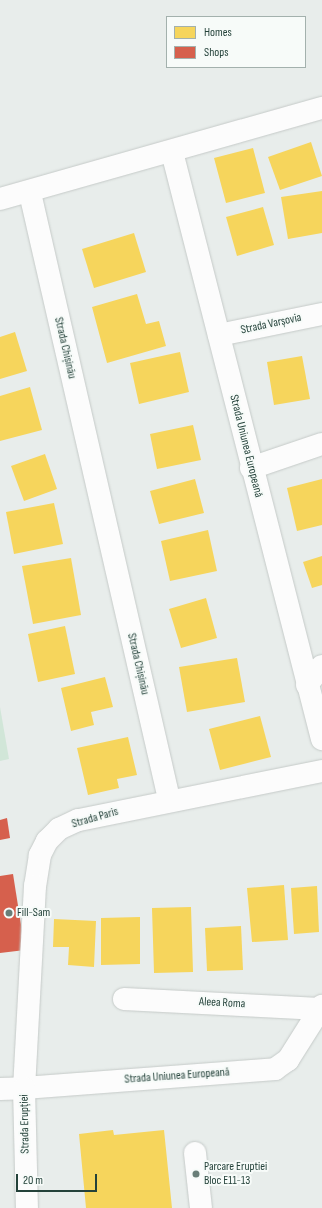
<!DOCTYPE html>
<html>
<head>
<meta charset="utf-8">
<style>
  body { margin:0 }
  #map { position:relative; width:322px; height:1208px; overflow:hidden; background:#e8edeb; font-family:"Sofia Sans Condensed",sans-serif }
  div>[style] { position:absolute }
  .green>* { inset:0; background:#d1e6d8 }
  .homes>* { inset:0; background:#f6d55c }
  .shops>* { inset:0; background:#d6604d }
  .roads { filter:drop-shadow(0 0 1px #c5cac8) drop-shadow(0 0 1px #c5cac8) }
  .minor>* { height:22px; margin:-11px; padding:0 11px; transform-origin:11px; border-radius:11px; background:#fcfcfc }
  .tertiary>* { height:22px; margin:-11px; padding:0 11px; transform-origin:11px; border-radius:11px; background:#fcfcfc }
  .dots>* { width:11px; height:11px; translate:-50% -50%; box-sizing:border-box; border:2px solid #f7fbf9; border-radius:50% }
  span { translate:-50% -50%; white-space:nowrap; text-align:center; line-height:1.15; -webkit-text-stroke:4px #f7fbf9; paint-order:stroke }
  .street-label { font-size:12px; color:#24423a }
  .poi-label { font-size:12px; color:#24423a }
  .left { translate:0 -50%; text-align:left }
  .legend { position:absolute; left:166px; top:16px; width:140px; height:52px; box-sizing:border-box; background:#f7fbf9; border:1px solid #a3b1ad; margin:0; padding:5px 7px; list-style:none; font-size:12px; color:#24423a }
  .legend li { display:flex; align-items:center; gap:8px; height:20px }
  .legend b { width:20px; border:1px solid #a3b1ad }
  .scale { position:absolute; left:16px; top:1174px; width:81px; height:18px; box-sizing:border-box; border:2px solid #24423a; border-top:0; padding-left:5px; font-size:12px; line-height:14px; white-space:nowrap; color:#24423a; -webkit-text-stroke:3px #f7fbf9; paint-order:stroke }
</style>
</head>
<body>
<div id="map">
  <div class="green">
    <div style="clip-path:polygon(0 707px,9px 759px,0 761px)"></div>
  </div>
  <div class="homes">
    <div style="clip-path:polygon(311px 142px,322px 176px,280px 190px,268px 157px)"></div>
    <div style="clip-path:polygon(253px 148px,265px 193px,226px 203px,214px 158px)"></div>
    <div style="clip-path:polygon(322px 191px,322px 233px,288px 239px,281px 197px)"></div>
    <div style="clip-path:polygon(263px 207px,274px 245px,237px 256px,226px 217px)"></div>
    <div style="clip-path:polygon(134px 233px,146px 272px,94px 288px,82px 249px)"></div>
    <div style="clip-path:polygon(137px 294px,146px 324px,159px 321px,166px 346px,107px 363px,92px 307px)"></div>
    <div style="clip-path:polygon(15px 332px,27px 371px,0 379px,0 337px)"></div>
    <div style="clip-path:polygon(180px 352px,189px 392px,139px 404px,130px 363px)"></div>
    <div style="clip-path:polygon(302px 356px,310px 399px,274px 405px,267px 362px)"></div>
    <div style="clip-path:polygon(30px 387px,42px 430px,0 441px,0 396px)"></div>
    <div style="clip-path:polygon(193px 425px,201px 460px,157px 469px,150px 434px)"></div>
    <div style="clip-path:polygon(45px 454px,57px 489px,24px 501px,11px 466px)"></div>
    <div style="clip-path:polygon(195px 479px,204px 513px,159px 524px,150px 491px)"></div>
    <div style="clip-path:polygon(322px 479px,322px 525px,297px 531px,287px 488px)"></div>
    <div style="clip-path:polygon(54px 503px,63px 544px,14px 554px,6px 512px)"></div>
    <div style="clip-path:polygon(208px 530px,217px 571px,170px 581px,161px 541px)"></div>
    <div style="clip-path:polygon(322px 556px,322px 585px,312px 588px,303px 562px)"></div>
    <div style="clip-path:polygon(71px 558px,81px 615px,33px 624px,22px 566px)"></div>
    <div style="clip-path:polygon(206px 598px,217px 638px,181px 648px,169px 609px)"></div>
    <div style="clip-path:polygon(65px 626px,75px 674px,38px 682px,28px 634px)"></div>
    <div style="clip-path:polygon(237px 658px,245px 702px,187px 712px,179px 667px)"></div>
    <div style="clip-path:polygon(105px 677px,113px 707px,91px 712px,94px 725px,71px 731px,61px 688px)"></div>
    <div style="clip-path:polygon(260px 716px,271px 757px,220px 770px,209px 729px)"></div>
    <div style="clip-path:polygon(128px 737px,137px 775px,117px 779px,119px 788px,88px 795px,77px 748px)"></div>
    <div style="clip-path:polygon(284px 885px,288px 940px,252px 942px,247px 888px)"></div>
    <div style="clip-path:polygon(317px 886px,319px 932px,294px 934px,291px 888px)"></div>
    <div style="clip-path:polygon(191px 907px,193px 972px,154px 973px,152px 908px)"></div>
    <div style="clip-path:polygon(140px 917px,140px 964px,101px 965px,101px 918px)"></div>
    <div style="clip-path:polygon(54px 919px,96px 921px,94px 967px,68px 965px,69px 947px,53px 947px)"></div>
    <div style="clip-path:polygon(241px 926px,243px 970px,207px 971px,205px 928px)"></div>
    <div style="clip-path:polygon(113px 1130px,114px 1135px,164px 1130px,172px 1208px,86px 1208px,79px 1134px)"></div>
  </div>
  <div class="shops">
    <div style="clip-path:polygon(7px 818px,10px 838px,0 840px,0 820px)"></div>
    <div style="clip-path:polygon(13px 874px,25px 950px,0 953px,0 876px)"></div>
  </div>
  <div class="roads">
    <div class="minor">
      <div style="left:172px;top:152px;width:606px;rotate:75.67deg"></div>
      <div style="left:30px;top:193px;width:622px;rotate:77.08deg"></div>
      <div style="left:0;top:199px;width:335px;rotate:-15.8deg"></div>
      <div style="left:219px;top:335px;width:105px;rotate:-11.5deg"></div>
      <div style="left:251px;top:468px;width:75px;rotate:-18.7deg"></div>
      <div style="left:307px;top:685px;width:24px;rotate:-52deg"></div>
      <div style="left:322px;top:771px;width:249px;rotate:168.6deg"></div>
      <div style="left:78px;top:820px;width:21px;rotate:155deg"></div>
      <div style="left:59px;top:829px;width:17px;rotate:135deg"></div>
      <div style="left:47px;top:841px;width:16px;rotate:117deg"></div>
      <div style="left:40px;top:855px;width:31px;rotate:99deg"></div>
      <div style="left:35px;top:886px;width:202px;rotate:93.1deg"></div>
      <div style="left:24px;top:1088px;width:252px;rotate:-4.3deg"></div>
      <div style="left:275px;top:1069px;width:16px;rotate:-35deg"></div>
      <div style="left:288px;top:1060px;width:64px;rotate:-57.8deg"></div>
      <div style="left:124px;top:999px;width:196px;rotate:2.9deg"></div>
      <div style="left:195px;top:1153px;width:55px;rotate:83.8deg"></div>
    </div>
    <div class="tertiary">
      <div style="left:0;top:1089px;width:24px;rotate:-2deg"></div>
      <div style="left:24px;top:1088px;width:120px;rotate:88.6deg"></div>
    </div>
  </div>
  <div class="dots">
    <div style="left:9px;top:913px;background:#697e78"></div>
    <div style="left:196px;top:1174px;background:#697e78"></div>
  </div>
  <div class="street-label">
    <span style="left:271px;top:324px;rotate:-12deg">Strada Varșovia</span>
    <span style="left:65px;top:348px;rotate:77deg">Strada Chișinău</span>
    <span style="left:246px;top:446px;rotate:76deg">Strada Uniunea Europeană</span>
    <span style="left:138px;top:664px;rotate:77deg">Strada Chișinău</span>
    <span style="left:95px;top:818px;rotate:-16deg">Strada Paris</span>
    <span style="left:222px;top:1003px;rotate:3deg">Aleea Roma</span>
    <span style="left:177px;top:1076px;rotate:-4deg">Strada Uniunea Europeană</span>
    <span style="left:25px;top:1124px;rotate:-91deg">Strada Erupției</span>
  </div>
  <div class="poi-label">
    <span class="left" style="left:17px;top:913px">Fill-Sam</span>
    <span class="left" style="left:204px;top:1174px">Parcare Eruptiei<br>Bloc E11-13</span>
  </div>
  <ul class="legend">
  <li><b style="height:11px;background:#f6d55c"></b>Homes</li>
  <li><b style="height:11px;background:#d6604d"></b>Shops</li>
  </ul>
  <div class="scale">20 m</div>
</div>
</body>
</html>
